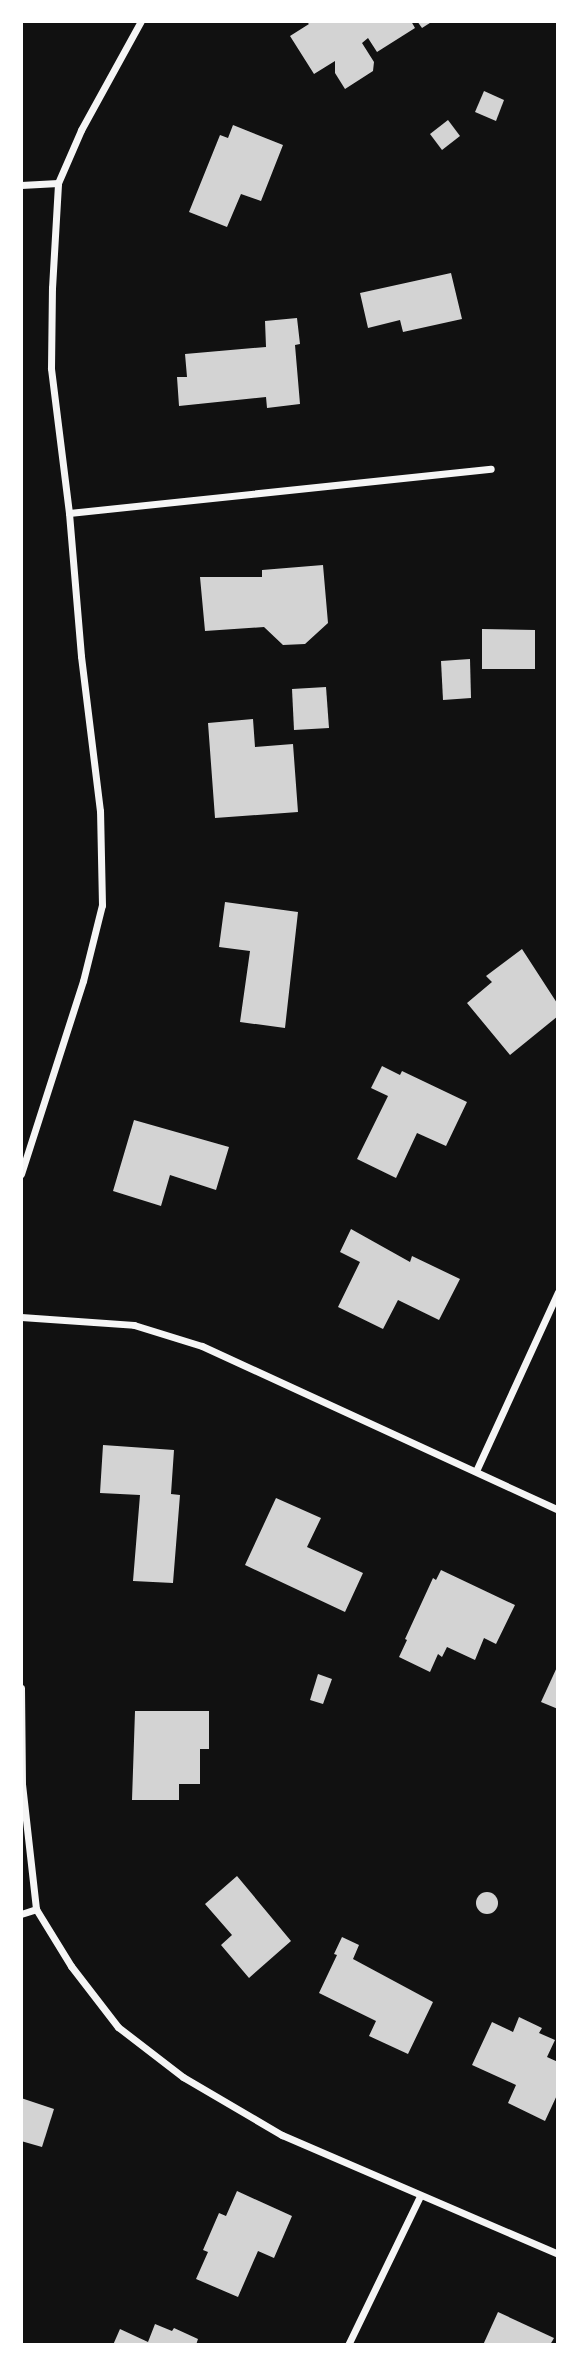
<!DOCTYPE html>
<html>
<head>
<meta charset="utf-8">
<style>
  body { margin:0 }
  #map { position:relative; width:579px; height:2366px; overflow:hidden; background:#111; font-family:Montserrat,sans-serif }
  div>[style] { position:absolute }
  .building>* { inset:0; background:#d3d3d3 }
  .round { border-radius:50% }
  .minor>* { height:7px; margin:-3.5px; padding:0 3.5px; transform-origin:3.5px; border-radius:3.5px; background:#f5f5f5 }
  span { translate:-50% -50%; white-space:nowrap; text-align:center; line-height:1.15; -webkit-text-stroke:5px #fff; paint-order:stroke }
  .frame { position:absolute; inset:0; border:23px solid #fff; pointer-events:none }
</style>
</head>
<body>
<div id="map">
  <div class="building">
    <div style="clip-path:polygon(306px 21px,411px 21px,415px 28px,377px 52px,368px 38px,362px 43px,374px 62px,373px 71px,345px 89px,335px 73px,335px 61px,314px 74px,290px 36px,309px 24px)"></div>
    <div style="clip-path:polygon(417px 21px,433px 21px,422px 28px)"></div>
    <div style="clip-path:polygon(484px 91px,504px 100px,496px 121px,475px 112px)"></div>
    <div style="clip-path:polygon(448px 120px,460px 136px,442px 150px,430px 134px)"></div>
    <div style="clip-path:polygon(233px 125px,283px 145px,261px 201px,241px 194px,227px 227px,189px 212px,220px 135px,228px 138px)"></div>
    <div style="clip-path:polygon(451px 273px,462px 319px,403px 332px,400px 320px,368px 328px,360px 293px)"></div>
    <div style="clip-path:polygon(297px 318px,300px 344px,295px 345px,300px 404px,267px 408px,266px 397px,179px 406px,177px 377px,187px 377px,185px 354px,266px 347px,265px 321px)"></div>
    <div style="clip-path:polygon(323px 565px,328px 623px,305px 644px,283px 645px,264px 627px,205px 631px,200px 577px,262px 577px,262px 570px)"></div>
    <div style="clip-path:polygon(482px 629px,535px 630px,535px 669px,482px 669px)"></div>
    <div style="clip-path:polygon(470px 659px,471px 698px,443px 700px,441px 661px)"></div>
    <div style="clip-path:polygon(326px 687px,329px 728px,294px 730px,292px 689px)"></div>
    <div style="clip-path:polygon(253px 719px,255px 747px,293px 744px,298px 812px,215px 818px,208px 723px)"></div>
    <div style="clip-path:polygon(225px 902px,298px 912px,285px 1028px,240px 1022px,250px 951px,219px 947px)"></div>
    <div style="clip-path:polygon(522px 949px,557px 1003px,558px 1016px,510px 1055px,467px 1003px,492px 982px,486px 976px)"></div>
    <div style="clip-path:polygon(382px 1066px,400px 1075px,402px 1071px,467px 1102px,446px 1146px,417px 1133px,396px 1178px,357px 1159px,388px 1096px,371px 1088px)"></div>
    <div style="clip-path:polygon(134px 1120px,229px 1147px,216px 1190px,170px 1175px,161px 1206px,113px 1191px)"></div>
    <div style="clip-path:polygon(351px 1229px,410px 1262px,412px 1256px,460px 1279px,439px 1320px,398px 1300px,383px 1329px,338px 1307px,360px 1262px,340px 1252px)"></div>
    <div style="clip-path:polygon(103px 1445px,174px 1450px,171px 1494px,180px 1495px,173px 1583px,133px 1581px,140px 1495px,100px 1493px)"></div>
    <div style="clip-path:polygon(276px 1498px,321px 1518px,307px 1547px,363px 1573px,345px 1612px,245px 1565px)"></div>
    <div style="clip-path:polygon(441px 1570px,515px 1605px,496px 1644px,484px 1638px,475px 1660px,447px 1647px,442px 1657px,438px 1654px,430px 1672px,399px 1657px,407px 1640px,405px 1639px,433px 1578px,436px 1580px)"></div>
    <div style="clip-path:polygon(558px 1665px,558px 1709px,541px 1702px)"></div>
    <div style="clip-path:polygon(318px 1674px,332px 1679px,323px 1704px,310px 1700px)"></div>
    <div style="clip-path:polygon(135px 1711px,209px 1711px,209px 1749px,200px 1749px,200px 1784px,179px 1784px,179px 1800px,132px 1800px)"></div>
    <div style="clip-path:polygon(237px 1876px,291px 1941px,249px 1978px,221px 1945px,232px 1935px,205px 1904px)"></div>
    <div class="round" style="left:476px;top:1892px;width:22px;height:22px"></div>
    <div style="clip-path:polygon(342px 1937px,359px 1945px,353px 1959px,433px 2002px,408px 2054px,369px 2036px,376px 2021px,319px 1993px,337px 1955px,334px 1954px)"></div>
    <div style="clip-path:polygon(519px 2017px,542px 2028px,539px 2033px,555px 2040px,547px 2057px,558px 2062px,558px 2093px,545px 2121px,508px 2103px,516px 2085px,472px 2065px,492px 2022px,513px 2032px)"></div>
    <div style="clip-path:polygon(21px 2098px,54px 2109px,42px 2147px,21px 2141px)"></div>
    <div style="clip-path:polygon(237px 2191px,292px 2216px,274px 2258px,258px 2251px,238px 2297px,196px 2279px,208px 2252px,203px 2250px,219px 2213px,226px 2216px)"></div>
    <div style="clip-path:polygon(498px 2312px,554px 2338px,550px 2345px,483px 2345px)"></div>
    <div style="clip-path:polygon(155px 2324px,172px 2331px,174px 2328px,198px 2339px,196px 2345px,113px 2345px,120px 2329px,148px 2342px)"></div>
  </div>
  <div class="minor">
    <div style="left:21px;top:185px;width:37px;rotate:-3deg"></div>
    <div style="left:69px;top:513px;width:424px;rotate:-6deg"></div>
    <div style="left:21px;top:1174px;width:203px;rotate:-72.2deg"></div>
    <div style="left:83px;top:981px;width:78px;rotate:-76deg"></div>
    <div style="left:102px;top:905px;width:94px;rotate:-91.2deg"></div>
    <div style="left:100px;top:811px;width:156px;rotate:-97deg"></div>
    <div style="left:81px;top:656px;width:144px;rotate:-94.8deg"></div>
    <div style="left:69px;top:513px;width:146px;rotate:-97.1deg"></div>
    <div style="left:51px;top:368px;width:80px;rotate:-89.3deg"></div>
    <div style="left:52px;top:288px;width:105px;rotate:-86.7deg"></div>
    <div style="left:58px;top:183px;width:58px;rotate:-66.5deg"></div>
    <div style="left:81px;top:130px;width:124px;rotate:-61.2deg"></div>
    <div style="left:21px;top:1317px;width:113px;rotate:4deg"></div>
    <div style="left:134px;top:1325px;width:71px;rotate:17.2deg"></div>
    <div style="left:202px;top:1346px;width:392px;rotate:24.7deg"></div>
    <div style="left:476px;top:1471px;width:197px;rotate:-65.4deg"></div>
    <div style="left:21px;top:1688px;width:96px;rotate:89.4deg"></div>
    <div style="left:22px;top:1784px;width:126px;rotate:83.6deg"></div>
    <div style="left:36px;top:1909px;width:67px;rotate:58.4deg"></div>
    <div style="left:71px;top:1966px;width:77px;rotate:52.4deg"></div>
    <div style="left:118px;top:2027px;width:82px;rotate:37.6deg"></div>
    <div style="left:183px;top:2077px;width:115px;rotate:30.4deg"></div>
    <div style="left:282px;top:2135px;width:301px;rotate:23.3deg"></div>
    <div style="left:21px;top:1914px;width:16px;rotate:-18deg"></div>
    <div style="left:348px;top:2345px;width:165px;rotate:-64.2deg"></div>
  </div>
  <div class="frame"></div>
</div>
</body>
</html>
